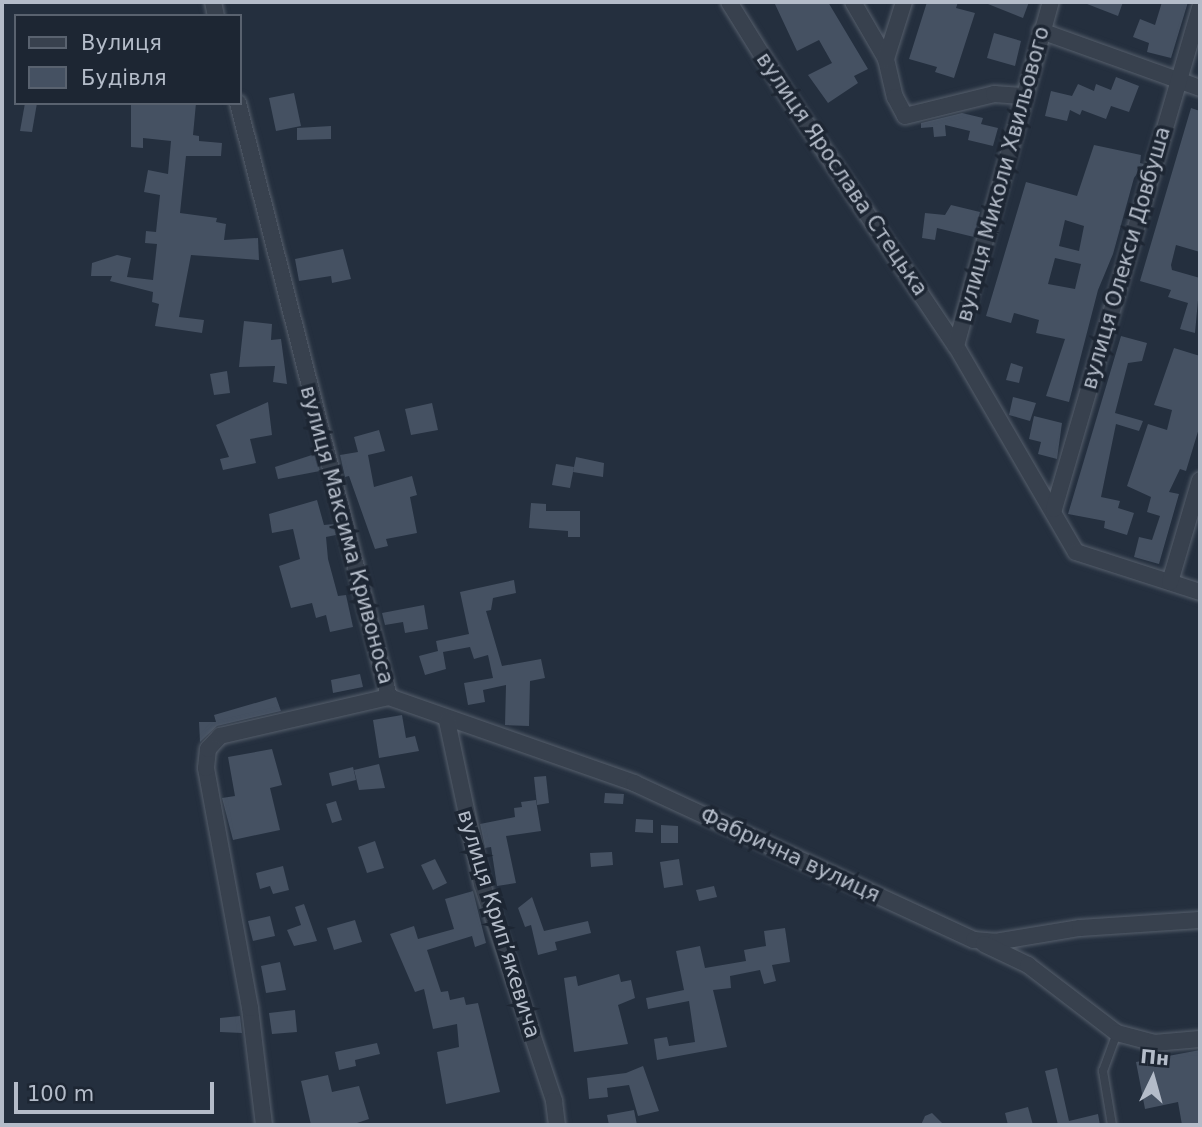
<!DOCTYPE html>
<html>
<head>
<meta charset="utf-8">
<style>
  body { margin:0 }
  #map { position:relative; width:1202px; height:1127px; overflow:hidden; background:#242f3e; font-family:"DejaVu Sans",sans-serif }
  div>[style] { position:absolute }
  .building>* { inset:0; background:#455162 }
  .roads { filter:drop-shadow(0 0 2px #565f6c) drop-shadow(0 0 2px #565f6c) }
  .service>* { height:8px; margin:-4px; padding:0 4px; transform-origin:4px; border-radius:4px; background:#38414e }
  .minor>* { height:16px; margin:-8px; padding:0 8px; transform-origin:8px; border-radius:8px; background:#38414e }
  span { translate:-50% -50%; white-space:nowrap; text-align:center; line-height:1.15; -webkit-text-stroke:7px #1d2633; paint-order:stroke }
  .street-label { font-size:21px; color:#b4bcc9 }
  .frame { position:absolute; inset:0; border:4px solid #b4bcc9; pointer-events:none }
  .legend { position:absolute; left:14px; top:14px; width:228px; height:91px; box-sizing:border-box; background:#1d2633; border:2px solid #59626f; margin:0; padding:9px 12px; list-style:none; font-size:21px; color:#b4bcc9 }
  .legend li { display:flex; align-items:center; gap:14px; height:35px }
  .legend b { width:35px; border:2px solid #59626f }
  .north { position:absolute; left:1118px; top:1043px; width:70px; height:70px; -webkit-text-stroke:5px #1d2633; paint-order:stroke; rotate:5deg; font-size:19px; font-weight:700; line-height:28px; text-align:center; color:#b4bcc9 }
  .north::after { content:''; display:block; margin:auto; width:24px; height:32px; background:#b4bcc9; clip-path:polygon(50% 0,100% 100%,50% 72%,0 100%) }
  .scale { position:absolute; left:14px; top:1082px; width:200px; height:32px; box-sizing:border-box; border:4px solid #b4bcc9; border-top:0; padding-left:9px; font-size:21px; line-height:24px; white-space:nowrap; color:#b4bcc9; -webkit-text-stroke:5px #1d2633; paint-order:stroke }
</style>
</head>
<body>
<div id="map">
  <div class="building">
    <div style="clip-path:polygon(774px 2px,828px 2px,868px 69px,854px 76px,858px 83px,828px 103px,808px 75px,832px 63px,819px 40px,797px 51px)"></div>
    <div style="clip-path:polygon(927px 2px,958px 2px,956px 8px,975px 13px,954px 78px,935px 72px,937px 67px,909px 59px)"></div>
    <div style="clip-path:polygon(983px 2px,1029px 2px,1023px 18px)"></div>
    <div style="clip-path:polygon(1082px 2px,1123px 2px,1118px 16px)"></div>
    <div style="clip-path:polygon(1162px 2px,1188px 2px,1171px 58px,1147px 52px,1149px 43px,1133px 37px,1140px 19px,1155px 25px)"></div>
    <div style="clip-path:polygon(994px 33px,1021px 41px,1015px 66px,987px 58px)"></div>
    <div style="clip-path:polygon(1116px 77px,1139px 86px,1129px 112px,1111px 106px,1106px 119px,1082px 110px,1080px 115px,1070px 110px,1067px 121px,1045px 116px,1051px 91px,1072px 96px,1078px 84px,1094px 91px,1096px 84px,1111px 90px)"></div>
    <div style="clip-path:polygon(294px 93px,301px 126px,276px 131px,269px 98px)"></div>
    <div style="clip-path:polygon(25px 103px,37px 103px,32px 132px,20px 131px)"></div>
    <div style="clip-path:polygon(131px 103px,196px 103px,193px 135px,199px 136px,199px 141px,222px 143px,221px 156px,186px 156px,180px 213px,217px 218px,216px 222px,226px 224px,224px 240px,258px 238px,259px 260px,191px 255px,179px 317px,204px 320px,202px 333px,155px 326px,159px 304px,152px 302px,153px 292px,110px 281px,112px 276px,91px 276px,92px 263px,117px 255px,131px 258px,127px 277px,153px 280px,157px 244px,145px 243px,146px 231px,156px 232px,160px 195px,144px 192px,148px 170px,168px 174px,171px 141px,143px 138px,143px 148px,131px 147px)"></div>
    <div style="clip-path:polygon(1191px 108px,1200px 111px,1200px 252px,1176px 245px,1171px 265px,1172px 270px,1200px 278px,1195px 333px,1180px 329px,1188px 303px,1168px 297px,1171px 290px,1140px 281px)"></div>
    <div style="clip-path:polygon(962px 113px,983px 118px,981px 124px,998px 128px,993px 146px,968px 140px,970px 131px,945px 125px,946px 136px,934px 137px,933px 127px,921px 128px,921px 123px)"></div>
    <div style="clip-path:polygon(331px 126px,331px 139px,297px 140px,297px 128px)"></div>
    <div style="clip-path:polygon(evenodd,1094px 145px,1141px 155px,1140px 163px,1144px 164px,1134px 178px,1113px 254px,1098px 290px,1069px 402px,1046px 396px,1065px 339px,1036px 333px,1039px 320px,1014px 313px,1011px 323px,986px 316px,1026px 182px,1077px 196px,1094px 145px,1065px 220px,1084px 226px,1079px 251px,1059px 246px,1065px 220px,1094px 145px,1055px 258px,1081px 264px,1075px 289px,1048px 284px,1055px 258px)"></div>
    <div style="clip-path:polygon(951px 205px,980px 212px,974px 237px,937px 228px,935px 240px,922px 238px,925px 213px,945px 215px)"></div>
    <div style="clip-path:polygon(343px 249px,351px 279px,332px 283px,331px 276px,299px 281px,295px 259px)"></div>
    <div style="clip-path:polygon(244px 321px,272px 324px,271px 340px,281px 339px,287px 384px,273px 382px,275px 366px,239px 367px)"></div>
    <div style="clip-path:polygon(1121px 336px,1147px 343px,1142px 361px,1128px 363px,1115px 413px,1143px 421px,1139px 431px,1116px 424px,1101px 497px,1120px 501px,1118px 508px,1134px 513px,1127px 535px,1104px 528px,1105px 521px,1068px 514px)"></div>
    <div style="clip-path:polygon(1174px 348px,1200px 356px,1200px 425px,1186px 471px,1180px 469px,1169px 492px,1179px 494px,1159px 564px,1134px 557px,1139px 537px,1152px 540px,1160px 516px,1147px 512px,1151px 497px,1127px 486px,1148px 424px,1167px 430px,1172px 410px,1154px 405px)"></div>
    <div style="clip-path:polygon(1011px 363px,1023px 367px,1019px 383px,1006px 380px)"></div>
    <div style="clip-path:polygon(227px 371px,230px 393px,214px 395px,210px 374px)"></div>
    <div style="clip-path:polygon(1013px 397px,1036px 403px,1030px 421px,1009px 415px)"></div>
    <div style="clip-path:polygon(268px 402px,272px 435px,250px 439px,256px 463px,223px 470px,220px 459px,229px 457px,216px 425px)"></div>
    <div style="clip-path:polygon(432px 403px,438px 430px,411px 435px,405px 409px)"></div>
    <div style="clip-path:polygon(1034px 416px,1062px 423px,1057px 459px,1038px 454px,1041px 442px,1029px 439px)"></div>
    <div style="clip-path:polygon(379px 430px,385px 451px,368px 455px,374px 487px,412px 476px,417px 495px,410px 497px,417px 533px,386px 539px,388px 546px,375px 549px,349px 476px,345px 477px,340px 455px,358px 452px,354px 437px)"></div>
    <div style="clip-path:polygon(315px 454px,320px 471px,278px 479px,275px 467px)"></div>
    <div style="clip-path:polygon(576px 457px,604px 463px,603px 477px,573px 472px)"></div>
    <div style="clip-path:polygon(556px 464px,574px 467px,570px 488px,552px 485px)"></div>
    <div style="clip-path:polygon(317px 500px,324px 525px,334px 524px,336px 535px,326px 537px,328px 559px,338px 596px,346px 595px,353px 627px,330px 632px,326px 615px,316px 618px,312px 603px,291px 608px,279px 566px,300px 559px,293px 529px,272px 533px,269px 514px)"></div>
    <div style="clip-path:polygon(531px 503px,546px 504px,546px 511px,580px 511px,580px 537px,568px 537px,568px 531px,529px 528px)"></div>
    <div style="clip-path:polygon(514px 580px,516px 593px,493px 598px,491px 610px,486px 611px,502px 666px,541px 659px,545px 678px,530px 681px,529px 726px,505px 725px,506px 685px,483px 690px,485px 702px,468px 705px,464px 683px,493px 678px,488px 655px,474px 659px,470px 647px,443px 652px,446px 669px,425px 675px,419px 656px,438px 651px,436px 641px,469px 634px,460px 592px)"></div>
    <div style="clip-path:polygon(424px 605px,428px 629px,405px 633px,403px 622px,385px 625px,382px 613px)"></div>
    <div style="clip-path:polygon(360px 674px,363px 687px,333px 693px,331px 680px)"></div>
    <div style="clip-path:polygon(276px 697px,281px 711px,217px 726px,200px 742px,199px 722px,216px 722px,214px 715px)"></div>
    <div style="clip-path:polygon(402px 715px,406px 738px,415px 736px,419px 751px,379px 758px,373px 720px)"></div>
    <div style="clip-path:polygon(272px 749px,282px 785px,270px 788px,280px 830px,233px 840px,222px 798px,235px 796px,228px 757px)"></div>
    <div style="clip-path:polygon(379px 764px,385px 788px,359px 790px,354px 770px)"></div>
    <div style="clip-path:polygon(353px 767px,356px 780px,332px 786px,329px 773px)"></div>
    <div style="clip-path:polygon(546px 776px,549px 803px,537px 805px,534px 777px)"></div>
    <div style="clip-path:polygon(605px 793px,624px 794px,623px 804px,604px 803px)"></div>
    <div style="clip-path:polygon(536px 800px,541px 831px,506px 836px,516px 883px,497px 886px,491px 847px,485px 848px,480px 824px,515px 817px,514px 808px,522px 807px,521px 802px)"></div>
    <div style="clip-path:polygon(336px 801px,342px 820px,332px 823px,326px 804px)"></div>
    <div style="clip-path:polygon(636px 819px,653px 820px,653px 833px,635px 832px)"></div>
    <div style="clip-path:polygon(661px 825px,678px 826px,678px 843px,661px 843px)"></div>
    <div style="clip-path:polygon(375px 841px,384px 868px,367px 873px,358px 847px)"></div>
    <div style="clip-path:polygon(612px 852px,613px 865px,591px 867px,590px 853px)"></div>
    <div style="clip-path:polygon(435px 859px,447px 883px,433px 890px,421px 865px)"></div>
    <div style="clip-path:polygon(679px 859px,683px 885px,664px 888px,660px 862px)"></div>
    <div style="clip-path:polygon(283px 866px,289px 890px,273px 894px,270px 886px,260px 889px,256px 873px)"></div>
    <div style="clip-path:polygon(714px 886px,717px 897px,699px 901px,696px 890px)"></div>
    <div style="clip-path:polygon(473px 891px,486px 943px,475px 947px,472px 936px,427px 950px,441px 992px,448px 991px,450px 1000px,464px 997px,466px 1005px,478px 1003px,500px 1092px,446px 1104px,437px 1052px,459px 1047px,457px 1024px,433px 1029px,424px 989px,415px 992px,390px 934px,414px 926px,418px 939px,454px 929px,445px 899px)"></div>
    <div style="clip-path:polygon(532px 897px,544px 931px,588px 921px,591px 933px,555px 942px,557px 950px,538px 955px,531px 925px,525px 927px,518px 908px)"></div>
    <div style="clip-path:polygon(304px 904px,317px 941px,294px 946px,287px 930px,301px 925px,295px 907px)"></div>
    <div style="clip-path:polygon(270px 916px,275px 936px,253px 941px,248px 921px)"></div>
    <div style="clip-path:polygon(355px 920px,362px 942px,334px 950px,327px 928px)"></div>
    <div style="clip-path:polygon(785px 928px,790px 962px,772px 965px,776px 981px,764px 984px,760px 970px,730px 976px,731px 988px,713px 990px,727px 1047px,657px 1060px,654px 1039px,667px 1037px,669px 1046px,695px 1042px,689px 1001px,648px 1009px,646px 998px,684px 990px,676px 951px,700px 946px,705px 968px,746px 961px,744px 950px,766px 946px,764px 931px)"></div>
    <div style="clip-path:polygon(280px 962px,286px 990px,266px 993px,261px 966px)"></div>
    <div style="clip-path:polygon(619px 974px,621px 982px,631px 980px,635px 998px,618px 1005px,628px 1044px,574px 1052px,564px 978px,576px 976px,578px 986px)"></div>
    <div style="clip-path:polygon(295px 1010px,297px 1032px,272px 1034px,269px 1013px)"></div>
    <div style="clip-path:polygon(240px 1016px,242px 1033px,220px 1032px,220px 1018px)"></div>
    <div style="clip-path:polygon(377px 1043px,380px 1054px,355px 1060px,356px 1066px,339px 1070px,335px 1052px)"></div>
    <div style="clip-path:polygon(1200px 1050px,1200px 1125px,1182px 1125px,1178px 1102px,1145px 1109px,1136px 1062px)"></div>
    <div style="clip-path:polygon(643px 1066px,659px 1111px,638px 1116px,629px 1085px,607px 1088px,608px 1097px,589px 1099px,587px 1078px,626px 1073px)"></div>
    <div style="clip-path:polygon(1057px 1068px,1069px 1121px,1098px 1114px,1100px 1125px,1058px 1125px,1045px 1071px)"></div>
    <div style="clip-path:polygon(328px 1075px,332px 1092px,359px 1086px,369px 1119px,351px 1125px,311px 1125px,301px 1081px)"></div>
    <div style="clip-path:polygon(1028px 1107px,1033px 1125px,1008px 1125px,1005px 1113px)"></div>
    <div style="clip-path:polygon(634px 1110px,637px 1125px,609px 1125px,607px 1115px)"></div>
    <div style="clip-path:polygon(932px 1113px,944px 1125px,921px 1125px,925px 1116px)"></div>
  </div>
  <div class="roads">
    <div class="service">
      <div style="left:1112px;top:1125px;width:55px;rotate:-99.5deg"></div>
      <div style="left:1103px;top:1071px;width:40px;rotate:-69.8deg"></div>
    </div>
    <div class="minor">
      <div style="left:213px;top:2px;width:14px;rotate:78deg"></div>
      <div style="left:729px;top:2px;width:106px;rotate:58.1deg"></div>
      <div style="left:785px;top:92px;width:306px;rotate:56.1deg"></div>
      <div style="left:956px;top:346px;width:238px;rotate:59.8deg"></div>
      <div style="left:1076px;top:552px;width:130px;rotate:17.9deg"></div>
      <div style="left:853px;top:2px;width:66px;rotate:59.9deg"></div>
      <div style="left:886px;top:59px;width:39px;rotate:77deg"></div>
      <div style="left:895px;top:97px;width:21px;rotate:62deg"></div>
      <div style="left:905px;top:116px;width:92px;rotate:-13.9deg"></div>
      <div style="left:994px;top:94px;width:28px;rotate:4deg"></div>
      <div style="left:1041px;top:31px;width:169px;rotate:19.7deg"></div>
      <div style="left:886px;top:59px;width:60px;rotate:-72.5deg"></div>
      <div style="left:238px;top:103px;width:613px;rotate:75.74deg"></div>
      <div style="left:956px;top:346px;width:357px;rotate:-74.6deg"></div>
      <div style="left:1054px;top:509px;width:522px;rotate:-73.75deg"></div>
      <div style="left:1170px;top:582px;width:106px;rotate:-73.6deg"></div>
      <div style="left:389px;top:697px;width:260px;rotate:19.3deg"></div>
      <div style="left:634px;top:783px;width:374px;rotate:24.8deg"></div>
      <div style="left:974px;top:940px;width:21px;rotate:5deg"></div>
      <div style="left:995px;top:942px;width:86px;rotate:-9.4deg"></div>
      <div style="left:1080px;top:928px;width:120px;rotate:-3.8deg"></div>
      <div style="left:447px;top:721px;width:167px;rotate:77.9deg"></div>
      <div style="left:482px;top:884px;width:229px;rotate:71.6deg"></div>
      <div style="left:554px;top:1101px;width:24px;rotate:83deg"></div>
      <div style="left:984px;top:944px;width:49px;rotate:25.5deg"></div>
      <div style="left:1028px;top:965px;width:112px;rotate:37.4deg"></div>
      <div style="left:1117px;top:1033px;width:38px;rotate:15deg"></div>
      <div style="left:1154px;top:1043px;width:46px;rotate:-5deg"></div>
      <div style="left:264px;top:1125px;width:118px;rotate:-96.8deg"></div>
      <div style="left:250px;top:1008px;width:244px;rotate:-100.4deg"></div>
      <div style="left:206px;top:768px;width:19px;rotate:-84deg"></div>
      <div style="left:208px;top:749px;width:18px;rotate:-47deg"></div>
      <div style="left:220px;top:736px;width:173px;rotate:-13deg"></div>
    </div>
  </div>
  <div class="street-label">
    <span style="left:842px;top:174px;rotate:56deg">вулиця Ярослава Стецька</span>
    <span style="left:1003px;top:174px;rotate:-75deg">вулиця Миколи Хвильового</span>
    <span style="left:1126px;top:258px;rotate:-74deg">вулиця Олекси Довбуша</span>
    <span style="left:347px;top:535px;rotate:75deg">вулиця Максима Кривоноса</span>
    <span style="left:790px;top:855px;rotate:25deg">Фабрична вулиця</span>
    <span style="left:499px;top:924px;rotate:73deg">вулиця Крипʼякевича</span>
  </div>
  <div class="frame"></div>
  <ul class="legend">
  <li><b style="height:9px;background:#38414e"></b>Вулиця</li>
  <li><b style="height:19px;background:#455162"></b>Будівля</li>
  </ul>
  <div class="north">Пн</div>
  <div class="scale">100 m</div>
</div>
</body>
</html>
